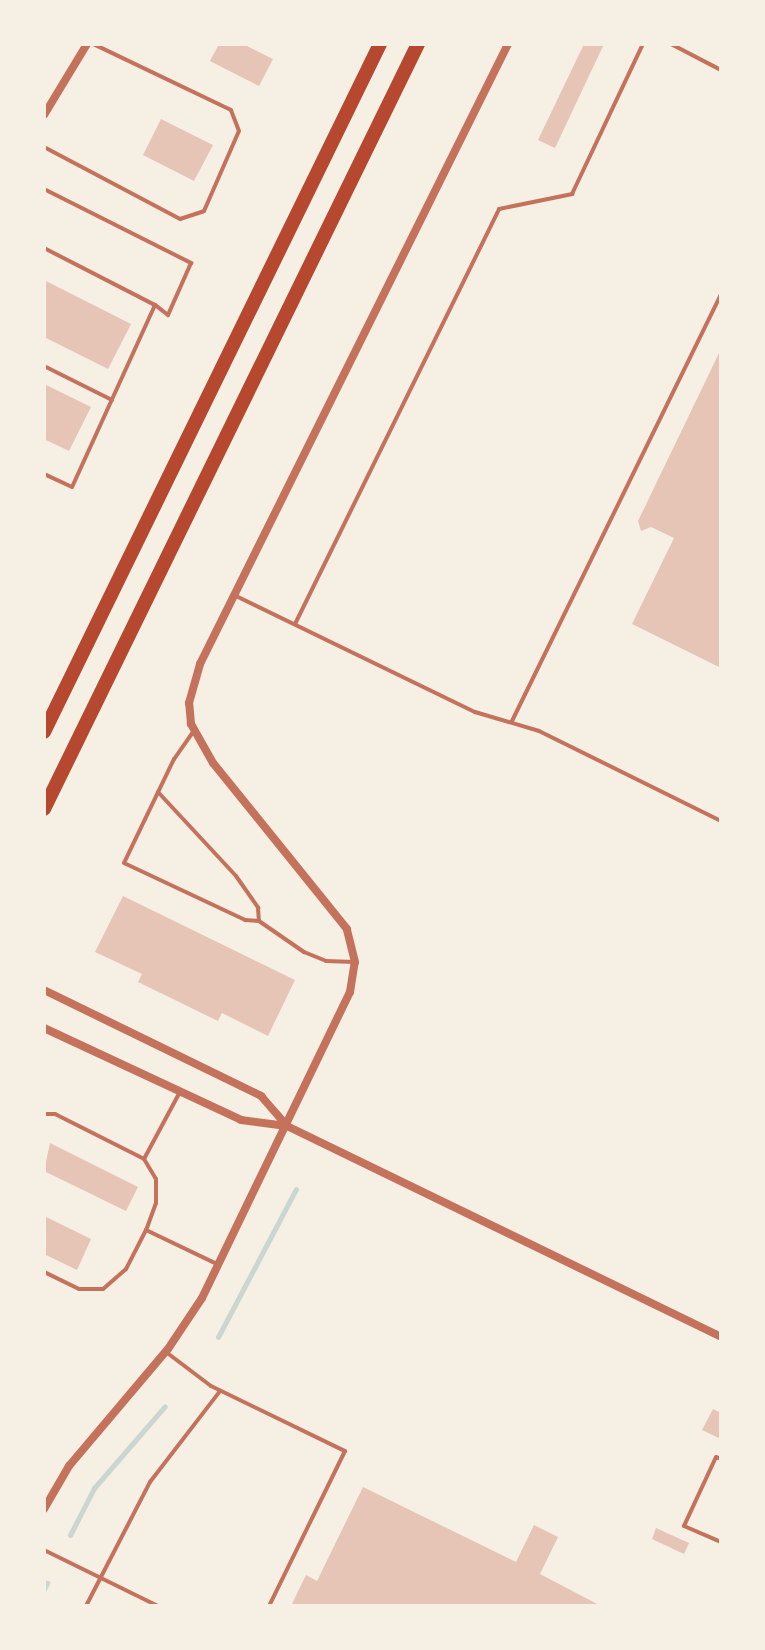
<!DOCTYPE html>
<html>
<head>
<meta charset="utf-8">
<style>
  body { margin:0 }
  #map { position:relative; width:765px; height:1650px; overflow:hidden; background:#f6efe4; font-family:"Noto Serif",serif }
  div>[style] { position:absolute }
  .stream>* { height:5px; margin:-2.5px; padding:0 2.5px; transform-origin:2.5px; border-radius:2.5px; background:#c9d6d2 }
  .building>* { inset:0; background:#e6c5b7 }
  .service>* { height:4px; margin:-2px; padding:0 2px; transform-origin:2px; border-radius:2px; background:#c5725c }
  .minor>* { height:8px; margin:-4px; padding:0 4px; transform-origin:4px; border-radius:4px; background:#c5725c }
  .primary>* { height:14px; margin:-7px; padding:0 7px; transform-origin:7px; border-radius:7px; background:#b5482f }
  span { translate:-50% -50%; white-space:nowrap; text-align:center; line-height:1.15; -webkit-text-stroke:8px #f6efe4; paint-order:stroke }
  .frame { position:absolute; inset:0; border:46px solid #f6efe4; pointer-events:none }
</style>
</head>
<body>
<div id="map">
  <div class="stream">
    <div style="left:218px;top:1337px;width:167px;rotate:-62.2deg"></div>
    <div style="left:70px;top:1535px;width:53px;rotate:-62.9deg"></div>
    <div style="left:94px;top:1488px;width:108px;rotate:-49.1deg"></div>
    <div style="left:44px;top:1589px;width:7px;rotate:-63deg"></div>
  </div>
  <div class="building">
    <div style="clip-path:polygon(219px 44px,243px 44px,273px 59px,259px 86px,210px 61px)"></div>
    <div style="clip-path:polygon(584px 44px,604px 44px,555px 148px,538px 140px)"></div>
    <div style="clip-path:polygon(161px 119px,213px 145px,194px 181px,143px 155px)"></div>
    <div style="clip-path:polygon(44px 280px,131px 324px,108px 369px,44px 337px)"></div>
    <div style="clip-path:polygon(721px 349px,721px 668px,632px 624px,674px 538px,651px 527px,641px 531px,638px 521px)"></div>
    <div style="clip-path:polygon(44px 384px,91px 407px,69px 451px,44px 439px)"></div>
    <div style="clip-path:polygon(123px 896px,295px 980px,268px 1036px,222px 1013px,218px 1021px,138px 982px,142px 974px,95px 952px)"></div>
    <div style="clip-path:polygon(50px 1143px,138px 1187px,126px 1211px,44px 1171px)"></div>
    <div style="clip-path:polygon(44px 1216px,91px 1239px,77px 1270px,44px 1254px)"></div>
    <div style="clip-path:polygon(713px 1409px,721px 1413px,721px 1439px,702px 1430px)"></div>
    <div style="clip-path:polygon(363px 1487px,516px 1562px,534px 1525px,558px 1537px,540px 1574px,601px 1606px,291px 1606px,306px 1575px,317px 1581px)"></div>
    <div style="clip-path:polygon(656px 1528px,689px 1543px,684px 1554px,652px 1539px)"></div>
  </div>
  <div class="service">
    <div style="left:671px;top:44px;width:56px;rotate:27.5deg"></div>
    <div style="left:44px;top:147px;width:154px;rotate:27.9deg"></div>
    <div style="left:180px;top:219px;width:25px;rotate:-18deg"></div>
    <div style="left:204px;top:211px;width:87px;rotate:-66.4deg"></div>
    <div style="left:239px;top:131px;width:22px;rotate:-111deg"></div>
    <div style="left:231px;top:110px;width:153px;rotate:-154.4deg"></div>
    <div style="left:44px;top:189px;width:165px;rotate:26.7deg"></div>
    <div style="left:191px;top:263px;width:57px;rotate:113.9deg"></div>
    <div style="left:168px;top:315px;width:16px;rotate:-142deg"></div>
    <div style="left:155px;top:305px;width:200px;rotate:114.5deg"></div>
    <div style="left:72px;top:487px;width:31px;rotate:-155deg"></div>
    <div style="left:44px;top:248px;width:125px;rotate:27.2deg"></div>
    <div style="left:44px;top:366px;width:76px;rotate:26.6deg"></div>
    <div style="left:236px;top:596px;width:266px;rotate:25.9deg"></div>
    <div style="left:475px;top:712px;width:67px;rotate:16.5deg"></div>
    <div style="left:539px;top:731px;width:203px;rotate:26.3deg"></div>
    <div style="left:295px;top:624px;width:462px;rotate:-63.8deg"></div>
    <div style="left:499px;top:209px;width:75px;rotate:-11.6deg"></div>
    <div style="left:572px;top:194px;width:166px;rotate:-64.7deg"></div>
    <div style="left:512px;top:721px;width:475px;rotate:-63.9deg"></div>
    <div style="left:193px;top:732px;width:33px;rotate:125deg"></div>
    <div style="left:174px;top:759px;width:115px;rotate:115.7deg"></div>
    <div style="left:124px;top:863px;width:134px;rotate:25.2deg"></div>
    <div style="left:245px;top:920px;width:14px;rotate:4deg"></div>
    <div style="left:259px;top:921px;width:55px;rotate:34.6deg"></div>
    <div style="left:304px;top:952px;width:24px;rotate:22deg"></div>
    <div style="left:326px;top:961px;width:28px;rotate:2deg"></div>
    <div style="left:158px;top:792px;width:115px;rotate:47.1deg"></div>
    <div style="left:236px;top:876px;width:39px;rotate:55deg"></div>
    <div style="left:258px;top:908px;width:13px;rotate:86deg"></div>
    <div style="left:44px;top:1114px;width:11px"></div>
    <div style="left:55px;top:1114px;width:100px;rotate:26.8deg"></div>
    <div style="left:144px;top:1159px;width:23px;rotate:59deg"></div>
    <div style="left:156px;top:1179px;width:24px;rotate:90deg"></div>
    <div style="left:156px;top:1203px;width:29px;rotate:110deg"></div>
    <div style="left:146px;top:1230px;width:44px;rotate:117.1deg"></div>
    <div style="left:126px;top:1269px;width:30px;rotate:139deg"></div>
    <div style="left:103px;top:1289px;width:24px;rotate:180deg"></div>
    <div style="left:79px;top:1289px;width:39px;rotate:-154deg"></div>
    <div style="left:144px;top:1159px;width:76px;rotate:-61.8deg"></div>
    <div style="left:146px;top:1230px;width:79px;rotate:25.6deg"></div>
    <div style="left:166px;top:1352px;width:56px;rotate:37.1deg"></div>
    <div style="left:211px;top:1386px;width:149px;rotate:25.9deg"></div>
    <div style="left:345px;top:1451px;width:173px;rotate:116.1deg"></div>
    <div style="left:721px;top:1459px;width:5px;rotate:-158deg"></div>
    <div style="left:716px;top:1457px;width:76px;rotate:114.9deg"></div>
    <div style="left:684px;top:1526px;width:40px;rotate:23.4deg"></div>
    <div style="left:44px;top:1550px;width:127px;rotate:26.2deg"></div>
    <div style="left:86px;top:1606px;width:140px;rotate:-62.7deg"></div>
    <div style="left:150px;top:1482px;width:115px;rotate:-52.4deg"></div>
  </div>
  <div class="minor">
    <div style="left:44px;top:115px;width:83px;rotate:-58.8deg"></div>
    <div style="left:44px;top:990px;width:242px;rotate:26deg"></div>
    <div style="left:261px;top:1096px;width:40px;rotate:49deg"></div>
    <div style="left:287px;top:1126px;width:483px;rotate:25.9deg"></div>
    <div style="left:44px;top:1028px;width:217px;rotate:25deg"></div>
    <div style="left:241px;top:1120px;width:46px;rotate:7.4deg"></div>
    <div style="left:44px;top:1509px;width:50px;rotate:-59.8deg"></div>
    <div style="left:69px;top:1466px;width:153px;rotate:-49.8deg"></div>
    <div style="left:168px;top:1349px;width:61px;rotate:-56.3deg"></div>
    <div style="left:202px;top:1298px;width:340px;rotate:-64.2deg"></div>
    <div style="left:350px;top:992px;width:30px;rotate:-81deg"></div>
    <div style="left:355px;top:962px;width:34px;rotate:-104deg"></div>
    <div style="left:347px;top:929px;width:213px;rotate:-128.9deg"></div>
    <div style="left:213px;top:763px;width:45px;rotate:-119.4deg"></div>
    <div style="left:191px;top:724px;width:21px;rotate:-95deg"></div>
    <div style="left:189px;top:703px;width:41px;rotate:-74.2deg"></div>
    <div style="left:200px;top:664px;width:692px;rotate:-63.58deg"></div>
  </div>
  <div class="primary">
    <div style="left:44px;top:732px;width:766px;rotate:-63.97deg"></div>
    <div style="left:44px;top:809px;width:852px;rotate:-63.95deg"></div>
  </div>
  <div class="frame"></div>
</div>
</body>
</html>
